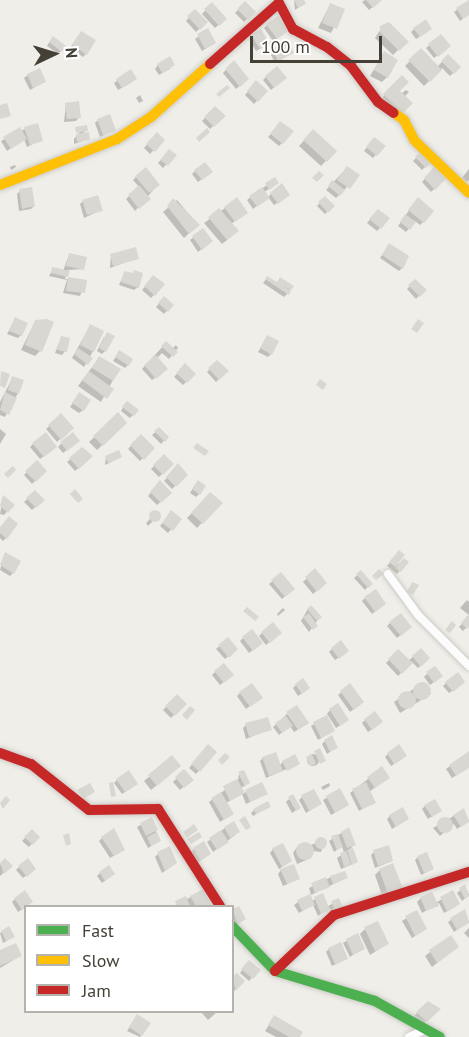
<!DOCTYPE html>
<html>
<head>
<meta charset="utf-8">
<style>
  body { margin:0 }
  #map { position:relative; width:469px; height:1037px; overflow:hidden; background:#efeee9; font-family:"PT Sans",sans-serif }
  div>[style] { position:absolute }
  .shadow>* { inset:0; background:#0003 }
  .round { border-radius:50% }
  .building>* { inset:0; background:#d9d7d1 }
  .roads { filter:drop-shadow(0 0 2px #cdcbc7) drop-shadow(0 0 2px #cdcbc7) }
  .street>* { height:8px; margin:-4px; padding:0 4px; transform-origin:4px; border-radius:4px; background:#fdfcfc }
  .fast>* { height:10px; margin:-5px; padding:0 5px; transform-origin:5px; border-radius:5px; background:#4caf50 }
  .slow>* { height:10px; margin:-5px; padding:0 5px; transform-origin:5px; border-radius:5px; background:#ffc107 }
  .jam>* { height:10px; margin:-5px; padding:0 5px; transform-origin:5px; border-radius:5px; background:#c62828 }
  span { translate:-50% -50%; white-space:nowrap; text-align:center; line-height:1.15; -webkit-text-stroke:5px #fff; paint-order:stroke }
  .legend { position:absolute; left:24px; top:905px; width:210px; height:108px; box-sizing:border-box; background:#fff; border:2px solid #b4b3ae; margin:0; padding:8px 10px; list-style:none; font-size:18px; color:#444035 }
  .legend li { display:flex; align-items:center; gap:12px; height:30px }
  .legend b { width:30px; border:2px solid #b4b3ae }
  .north { position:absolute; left:24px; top:24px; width:60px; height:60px; -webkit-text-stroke:4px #fff; paint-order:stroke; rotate:86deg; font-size:16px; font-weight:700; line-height:24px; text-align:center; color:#444035 }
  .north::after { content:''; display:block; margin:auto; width:21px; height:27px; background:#444035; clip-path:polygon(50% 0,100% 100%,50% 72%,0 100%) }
  .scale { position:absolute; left:250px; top:36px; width:132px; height:27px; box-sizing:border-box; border:3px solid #444035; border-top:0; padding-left:8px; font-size:18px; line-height:21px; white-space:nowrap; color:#444035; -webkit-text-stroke:4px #fff; paint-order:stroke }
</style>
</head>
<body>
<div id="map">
  <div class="shadow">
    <div style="clip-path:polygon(294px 0,303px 0,304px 4px,295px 10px)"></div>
    <div style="clip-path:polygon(365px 0,381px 0,369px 10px,362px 2px)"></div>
    <div style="clip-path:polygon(469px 1px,469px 14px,460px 21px,454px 12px)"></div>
    <div style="clip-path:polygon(245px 3px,254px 12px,244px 22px,235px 13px)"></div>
    <div style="clip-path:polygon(212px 4px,225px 19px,215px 28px,202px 14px)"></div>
    <div style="clip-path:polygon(330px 5px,343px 10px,331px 33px,318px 28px)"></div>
    <div style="clip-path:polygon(195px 11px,206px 22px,196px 32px,186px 21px)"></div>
    <div style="clip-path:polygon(384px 24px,406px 42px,393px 55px,375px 38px)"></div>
    <div style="clip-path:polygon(267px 25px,284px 34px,273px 41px,264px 28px)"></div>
    <div style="clip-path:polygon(414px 29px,427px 32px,416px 39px,411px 32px)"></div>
    <div style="clip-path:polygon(208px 30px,215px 43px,202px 51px,195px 39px)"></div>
    <div style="clip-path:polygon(78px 36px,86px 54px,83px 57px,70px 48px)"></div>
    <div style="clip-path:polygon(252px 36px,265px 46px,256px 51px,249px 39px)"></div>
    <div style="clip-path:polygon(440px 36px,446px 49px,434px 58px,426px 48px)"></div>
    <div style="clip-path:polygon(50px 41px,61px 51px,58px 54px,47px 46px)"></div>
    <div style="clip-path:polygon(273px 50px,289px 55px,275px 63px,270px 53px)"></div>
    <div style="clip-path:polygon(421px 50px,437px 67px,448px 56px,459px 67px,450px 76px,442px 68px,424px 86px,405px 66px)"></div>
    <div style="clip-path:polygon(384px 53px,387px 77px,382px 82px,370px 76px)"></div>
    <div style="clip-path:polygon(233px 62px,244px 82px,236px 89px,223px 73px)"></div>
    <div style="clip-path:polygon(158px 65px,171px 68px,159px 75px,155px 69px)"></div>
    <div style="clip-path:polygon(131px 71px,132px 82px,118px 90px,114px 83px)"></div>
    <div style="clip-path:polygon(28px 75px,44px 82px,30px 90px,24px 78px)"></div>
    <div style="clip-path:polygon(266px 77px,281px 81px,271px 90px,263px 80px)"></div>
    <div style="clip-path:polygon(402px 77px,398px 91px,401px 94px,406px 90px,409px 92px,404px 97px,411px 103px,397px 117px,380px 100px)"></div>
    <div style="clip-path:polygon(256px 82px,266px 91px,254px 104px,245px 95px)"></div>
    <div style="clip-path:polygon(140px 95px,143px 101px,139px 103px,136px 98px)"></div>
    <div style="clip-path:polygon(66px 104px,79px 117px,76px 121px,64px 122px)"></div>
    <div style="clip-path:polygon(215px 108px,224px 116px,210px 129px,202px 121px)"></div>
    <div style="clip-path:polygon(98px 120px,114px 130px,100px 137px,95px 123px)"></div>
    <div style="clip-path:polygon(278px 126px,282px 143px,279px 146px,268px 137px)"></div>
    <div style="clip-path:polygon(25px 129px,41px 140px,27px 147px,24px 139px,7px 151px,1px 141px)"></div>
    <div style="clip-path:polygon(75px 129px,86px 130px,82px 135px,89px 139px,74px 144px,74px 139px,80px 132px)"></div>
    <div style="clip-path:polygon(313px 131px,335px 151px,321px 166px,299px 146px)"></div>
    <div style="clip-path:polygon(157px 134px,163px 140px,150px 154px,144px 148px)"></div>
    <div style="clip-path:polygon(371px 142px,383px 146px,373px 158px,364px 151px)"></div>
    <div style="clip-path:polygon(169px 151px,175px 155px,163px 168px,158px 163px)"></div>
    <div style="clip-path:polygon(420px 154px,429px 163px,422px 170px,413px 161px)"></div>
    <div style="clip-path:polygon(15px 165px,16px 167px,11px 170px,10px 167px)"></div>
    <div style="clip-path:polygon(434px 169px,444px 179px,431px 192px,422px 182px)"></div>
    <div style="clip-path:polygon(469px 169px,469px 180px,467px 182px,462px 178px)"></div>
    <div style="clip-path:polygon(195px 171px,208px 175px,198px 182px,192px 174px)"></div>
    <div style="clip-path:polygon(344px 171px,358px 176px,336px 198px,326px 190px)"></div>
    <div style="clip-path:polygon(136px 177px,155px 188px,135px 211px,126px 199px,139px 187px,133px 180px)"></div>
    <div style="clip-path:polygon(275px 179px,274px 186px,264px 192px,268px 197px,271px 194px,285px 198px,274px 205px,268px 197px,253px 209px,247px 200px)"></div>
    <div style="clip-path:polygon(20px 191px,34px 206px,31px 209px,19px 211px,17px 194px)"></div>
    <div style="clip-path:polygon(325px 198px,333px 206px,325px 214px,317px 206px)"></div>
    <div style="clip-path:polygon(177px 200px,198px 225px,184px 238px,163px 212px)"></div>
    <div style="clip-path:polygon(83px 201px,101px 210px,84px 218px,80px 204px)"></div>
    <div style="clip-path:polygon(415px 202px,423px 222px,420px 225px,415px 221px,406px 232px,398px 226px)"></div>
    <div style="clip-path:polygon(225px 208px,243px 215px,231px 224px,232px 236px,222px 244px,204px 223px)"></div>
    <div style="clip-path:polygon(375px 214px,380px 228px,377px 231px,367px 223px)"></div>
    <div style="clip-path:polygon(203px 230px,208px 244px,198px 252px,190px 240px)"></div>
    <div style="clip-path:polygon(387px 248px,402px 268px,399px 271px,380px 258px)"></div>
    <div style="clip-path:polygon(69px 255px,83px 269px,68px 270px,65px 279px,85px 281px,80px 296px,63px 293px,67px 280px,49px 276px,53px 269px,63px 271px)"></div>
    <div style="clip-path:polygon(111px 255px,137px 258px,110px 268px)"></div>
    <div style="clip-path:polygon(125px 272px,138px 287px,134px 290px,119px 285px)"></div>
    <div style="clip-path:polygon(154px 277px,163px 285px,151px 298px,142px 290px)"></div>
    <div style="clip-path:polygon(267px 278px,277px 284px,280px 279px,290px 289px,287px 294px,284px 297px,263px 283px)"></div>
    <div style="clip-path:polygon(415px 281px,424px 290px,416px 299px,407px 289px)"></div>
    <div style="clip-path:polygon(164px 298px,172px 305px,164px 314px,156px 307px)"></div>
    <div style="clip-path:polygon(15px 319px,21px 335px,18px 338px,7px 334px)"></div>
    <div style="clip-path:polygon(35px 322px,40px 351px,35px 356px,21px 350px)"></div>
    <div style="clip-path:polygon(90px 326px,93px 351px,84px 367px,72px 358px)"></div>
    <div style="clip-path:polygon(104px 337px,105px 351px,102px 354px,97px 351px)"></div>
    <div style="clip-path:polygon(267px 337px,271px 354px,268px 357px,258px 352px)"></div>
    <div style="clip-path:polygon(61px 338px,65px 351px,62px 355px,55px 353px)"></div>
    <div style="clip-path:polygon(166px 343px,172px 349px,176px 345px,178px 348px,169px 359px,162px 353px,157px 358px,163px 372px,152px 380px,142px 369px)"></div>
    <div style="clip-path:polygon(117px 355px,128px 365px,125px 368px,113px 361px)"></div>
    <div style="clip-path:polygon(99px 358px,119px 369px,101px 402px,78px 386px)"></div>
    <div style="clip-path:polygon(217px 362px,226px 371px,216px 382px,207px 372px)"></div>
    <div style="clip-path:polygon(185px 365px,194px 374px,183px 385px,174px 377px)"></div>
    <div style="clip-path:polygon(13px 377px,18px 393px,5px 417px,0 415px,0 402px)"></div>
    <div style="clip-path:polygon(77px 397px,83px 410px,79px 413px,70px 407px)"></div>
    <div style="clip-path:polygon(124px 406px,133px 415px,130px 418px,121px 411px)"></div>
    <div style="clip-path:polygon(118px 415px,125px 423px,97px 450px,89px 442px)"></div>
    <div style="clip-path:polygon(61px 416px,72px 428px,57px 442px,46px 429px)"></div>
    <div style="clip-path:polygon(0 429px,6px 434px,0 444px)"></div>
    <div style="clip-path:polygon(159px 429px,167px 437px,161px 444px,152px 435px)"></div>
    <div style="clip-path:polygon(141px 436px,153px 448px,140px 461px,128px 449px)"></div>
    <div style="clip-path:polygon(33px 444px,52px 450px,40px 459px,30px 447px)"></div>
    <div style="clip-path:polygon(61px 444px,75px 444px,63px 453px,58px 447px)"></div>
    <div style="clip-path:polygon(82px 449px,91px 457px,75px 471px,67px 462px)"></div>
    <div style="clip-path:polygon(164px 456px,172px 464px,159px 477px,151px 469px)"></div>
    <div style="clip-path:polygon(106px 457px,121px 457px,105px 465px)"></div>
    <div style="clip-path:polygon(37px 462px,45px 471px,32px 484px,24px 475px)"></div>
    <div style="clip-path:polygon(178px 466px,186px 475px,172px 489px,164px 481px)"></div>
    <div style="clip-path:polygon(160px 482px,170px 493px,157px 505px,148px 496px)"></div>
    <div style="clip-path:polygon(195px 485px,199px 494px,196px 497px,190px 493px)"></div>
    <div style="clip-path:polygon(35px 492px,43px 500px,32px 510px,24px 502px)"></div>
    <div style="clip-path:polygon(210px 494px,221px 503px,197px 528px,187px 518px)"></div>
    <div style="clip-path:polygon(3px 497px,13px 505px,4px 515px,0 514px)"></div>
    <div style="clip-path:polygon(158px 511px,160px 514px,148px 526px,146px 523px)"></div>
    <div style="clip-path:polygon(169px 515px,180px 519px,168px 533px,160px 526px)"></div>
    <div style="clip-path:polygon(0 528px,6px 538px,3px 541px,0 538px)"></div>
    <div style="clip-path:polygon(5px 553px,13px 573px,10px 576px,0 570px)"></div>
    <div style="clip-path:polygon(396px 555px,402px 555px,394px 567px,404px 560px,407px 563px,397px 574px,387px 566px)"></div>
    <div style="clip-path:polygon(315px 571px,325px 583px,313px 594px,303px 582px)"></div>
    <div style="clip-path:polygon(361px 572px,371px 583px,365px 590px,354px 578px)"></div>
    <div style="clip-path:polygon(281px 574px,293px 589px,282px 599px,269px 584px)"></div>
    <div style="clip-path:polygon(365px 598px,381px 607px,372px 614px,362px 601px)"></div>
    <div style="clip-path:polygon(467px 600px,469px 602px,469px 615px,460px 608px)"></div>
    <div style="clip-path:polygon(283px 608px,285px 610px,278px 616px,277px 614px)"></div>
    <div style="clip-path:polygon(308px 609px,320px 617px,309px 632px,301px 621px)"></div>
    <div style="clip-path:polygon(469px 616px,469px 625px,463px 631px,459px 627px)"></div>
    <div style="clip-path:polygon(390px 623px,407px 630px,397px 638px,387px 626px)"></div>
    <div style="clip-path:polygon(262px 633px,280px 633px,266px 645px,259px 636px)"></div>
    <div style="clip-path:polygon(243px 638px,258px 646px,249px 653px,240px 641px)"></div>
    <div style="clip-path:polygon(228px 639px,236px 649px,225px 659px,216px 649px)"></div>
    <div style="clip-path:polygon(332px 649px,344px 654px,335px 660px,329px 652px)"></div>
    <div style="clip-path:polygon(421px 650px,428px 658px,418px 668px,412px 662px,398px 676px,386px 663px,398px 651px,408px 661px)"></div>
    <div style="clip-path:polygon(215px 672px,229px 678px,220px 685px,212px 675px)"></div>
    <div style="clip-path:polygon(427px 674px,438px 679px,430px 685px,424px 677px)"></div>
    <div style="clip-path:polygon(424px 682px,431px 694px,400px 713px,394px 702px)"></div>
    <div style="clip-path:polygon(446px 683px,460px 685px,449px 693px,443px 686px)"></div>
    <div style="clip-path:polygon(296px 685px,305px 691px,298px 696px,293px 688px)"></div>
    <div style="clip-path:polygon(350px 685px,359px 705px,350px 712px,338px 695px)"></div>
    <div style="clip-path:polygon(240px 693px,258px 700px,246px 709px,237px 696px)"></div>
    <div style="clip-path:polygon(177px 696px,185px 704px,171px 718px,163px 710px)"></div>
    <div style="clip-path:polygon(330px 710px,344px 723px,336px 728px,327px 714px)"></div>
    <div style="clip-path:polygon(287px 714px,304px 726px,294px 732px,290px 726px,279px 735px,273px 727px)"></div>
    <div style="clip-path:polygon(326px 717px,330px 733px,318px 740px,311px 726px)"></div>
    <div style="clip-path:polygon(365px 720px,378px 725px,368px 732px,362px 723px)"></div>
    <div style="clip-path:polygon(246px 725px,270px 729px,246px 739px,243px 728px)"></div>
    <div style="clip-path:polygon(325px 741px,337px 747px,327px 754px,322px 744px)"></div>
    <div style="clip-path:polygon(208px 746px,215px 752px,196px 774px,189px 768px)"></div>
    <div style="clip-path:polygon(469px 753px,469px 767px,452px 778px,446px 769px)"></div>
    <div style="clip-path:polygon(388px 754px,402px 759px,391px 766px,385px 757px)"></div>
    <div class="round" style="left:307px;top:754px;width:12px;height:12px"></div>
    <div style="clip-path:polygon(172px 758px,174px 771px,151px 790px,144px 781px)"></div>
    <div style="clip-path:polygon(263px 758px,279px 766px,283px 762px,298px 764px,266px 778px,260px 761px)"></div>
    <div style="clip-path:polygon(382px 768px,385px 780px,369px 792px,374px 802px,359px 811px,350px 793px)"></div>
    <div style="clip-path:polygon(184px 771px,192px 779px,180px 790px,173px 782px)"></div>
    <div style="clip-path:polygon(239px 774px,245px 786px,240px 788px,243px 794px,261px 784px,266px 794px,246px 804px,242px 794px,226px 803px,232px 814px,220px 822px,209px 802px,238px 780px)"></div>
    <div style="clip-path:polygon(117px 780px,133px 787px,122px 794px,114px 783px)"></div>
    <div style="clip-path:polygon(329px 783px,330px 786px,323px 790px,321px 787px)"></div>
    <div style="clip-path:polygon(340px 790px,348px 805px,331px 815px,323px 800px)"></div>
    <div style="clip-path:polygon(302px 797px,317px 806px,306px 813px,299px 800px)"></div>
    <div style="clip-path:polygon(289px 799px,299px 808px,292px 813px,286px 802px)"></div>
    <div style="clip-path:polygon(269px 806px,253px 816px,251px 813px,254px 810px)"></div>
    <div style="clip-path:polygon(425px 806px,437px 813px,428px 819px,422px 809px)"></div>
    <div style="clip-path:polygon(464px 810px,469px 821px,457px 829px,454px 824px,440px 836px,433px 828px)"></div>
    <div style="clip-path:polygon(390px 816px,407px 819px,392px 829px,387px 819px)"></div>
    <div style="clip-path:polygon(151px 819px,160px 841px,148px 848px,137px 827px)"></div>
    <div style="clip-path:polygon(225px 828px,235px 835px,213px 852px,207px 842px)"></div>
    <div style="clip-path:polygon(348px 829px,354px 845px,347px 852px,352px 850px,357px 862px,341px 869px,337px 858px,344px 853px,342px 846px,334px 852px,329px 841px)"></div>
    <div style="clip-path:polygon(32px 831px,38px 837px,29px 847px,22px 841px)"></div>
    <div style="clip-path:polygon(102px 838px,120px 852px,110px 858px,99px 841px)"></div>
    <div style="clip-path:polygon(325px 839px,321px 852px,313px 851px,311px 858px,297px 864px,293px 853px,299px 844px,311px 845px)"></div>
    <div style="clip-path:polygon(194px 849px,206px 857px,197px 863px,191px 852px)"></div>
    <div style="clip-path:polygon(273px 849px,291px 861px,279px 869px,270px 853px)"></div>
    <div style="clip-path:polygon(374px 852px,392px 861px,375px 868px,371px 855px)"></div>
    <div style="clip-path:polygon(158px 854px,172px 866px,162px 873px,155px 857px)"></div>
    <div style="clip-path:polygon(418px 857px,433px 869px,421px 875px,415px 860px)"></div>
    <div style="clip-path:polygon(5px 860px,11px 866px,0 876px,0 865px)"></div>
    <div style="clip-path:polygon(19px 867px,31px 872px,23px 878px,16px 870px)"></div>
    <div style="clip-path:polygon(281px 870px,298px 879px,283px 886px,278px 874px)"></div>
    <div style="clip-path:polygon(380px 870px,401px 889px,383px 898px,375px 875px)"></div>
    <div style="clip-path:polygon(100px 873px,110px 877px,102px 883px,97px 876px)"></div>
    <div style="clip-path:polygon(331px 877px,346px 878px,309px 896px,312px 901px,322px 895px,327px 907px,338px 900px,332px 915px,330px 908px,318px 916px,313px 905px,299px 913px,294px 905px,298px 902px,311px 895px,309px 888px)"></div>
    <div style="clip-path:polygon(465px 886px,469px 895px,462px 901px,457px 893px)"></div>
    <div style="clip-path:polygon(452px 892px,458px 904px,455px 907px,444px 913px,439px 903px,422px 913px,417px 902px,420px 899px,432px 894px,436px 903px)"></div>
    <div style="clip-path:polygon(191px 897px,210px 906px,173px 906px)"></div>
    <div style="clip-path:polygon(15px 899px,28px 905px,18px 912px,12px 902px)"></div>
    <div style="clip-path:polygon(238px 908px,244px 919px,235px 926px,232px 911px)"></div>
    <div style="clip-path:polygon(465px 911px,469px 922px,454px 932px,448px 922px)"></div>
    <div style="clip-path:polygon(416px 912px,426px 929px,412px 938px,402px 921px)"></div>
    <div style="clip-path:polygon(9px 928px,13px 937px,3px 943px,0 933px)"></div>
    <div style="clip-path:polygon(469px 928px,469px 938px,464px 933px)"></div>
    <div style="clip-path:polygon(365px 929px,387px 944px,370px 955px,360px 934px)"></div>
    <div style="clip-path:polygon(357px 935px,363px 948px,350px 957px,343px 943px)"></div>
    <div style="clip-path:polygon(450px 937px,458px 947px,432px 967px,425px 956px)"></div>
    <div style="clip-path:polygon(329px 949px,346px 959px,332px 966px,326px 952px)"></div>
    <div style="clip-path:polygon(0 951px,20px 956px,0 968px)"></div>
    <div style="clip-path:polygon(249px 962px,258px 970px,249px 981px,240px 973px)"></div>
    <div style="clip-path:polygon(237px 975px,243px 982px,232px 993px,232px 979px)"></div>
    <div style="clip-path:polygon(428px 1002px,439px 1009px,423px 1024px,414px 1016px)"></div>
    <div style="clip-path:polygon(201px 1012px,217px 1012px,208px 1020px)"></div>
    <div style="clip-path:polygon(274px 1017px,298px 1037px,276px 1037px,265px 1031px)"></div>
    <div style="clip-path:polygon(135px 1019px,149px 1024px,140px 1037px,127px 1031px)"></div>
  </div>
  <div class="building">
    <div style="clip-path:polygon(294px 0,304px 0,306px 4px,298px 8px)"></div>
    <div style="clip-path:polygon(366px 0,382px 0,373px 8px)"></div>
    <div style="clip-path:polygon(469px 0,469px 15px,463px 19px,456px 8px)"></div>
    <div style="clip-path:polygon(245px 1px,256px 12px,248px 20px,237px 9px)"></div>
    <div style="clip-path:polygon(212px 2px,227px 19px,219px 26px,204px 9px)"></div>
    <div style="clip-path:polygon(330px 3px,345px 9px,337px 29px,322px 23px)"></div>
    <div style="clip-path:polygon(195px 9px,208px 22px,200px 30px,187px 16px)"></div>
    <div style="clip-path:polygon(278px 16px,288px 31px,277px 39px,266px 24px)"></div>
    <div style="clip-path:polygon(426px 19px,432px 29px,420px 37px,413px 28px)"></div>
    <div style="clip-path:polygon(389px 22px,409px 42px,399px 51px,380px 32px,380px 26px)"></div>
    <div style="clip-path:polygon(208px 28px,216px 43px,205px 49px,197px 34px)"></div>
    <div style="clip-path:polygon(261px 29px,270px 44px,260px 49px,251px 35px)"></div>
    <div style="clip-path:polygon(81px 31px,96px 40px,87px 55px,72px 45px)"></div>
    <div style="clip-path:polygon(441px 34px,451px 46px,438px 57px,428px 44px)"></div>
    <div style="clip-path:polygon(53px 36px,66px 46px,62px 52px,49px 42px)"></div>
    <div style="clip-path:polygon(288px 40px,294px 53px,278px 61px,272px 49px)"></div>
    <div style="clip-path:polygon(421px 48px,442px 70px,430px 82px,408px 60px)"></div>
    <div style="clip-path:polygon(384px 51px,398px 60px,388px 78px,374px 70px)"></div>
    <div style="clip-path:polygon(448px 54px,461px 67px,454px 74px,441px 61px)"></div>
    <div style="clip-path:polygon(170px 56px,175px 65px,162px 73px,157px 64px)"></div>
    <div style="clip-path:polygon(234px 60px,249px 79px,240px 87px,225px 69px)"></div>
    <div style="clip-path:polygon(277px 66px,287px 78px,274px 88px,265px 76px)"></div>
    <div style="clip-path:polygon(40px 68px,46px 82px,33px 88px,27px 74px)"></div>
    <div style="clip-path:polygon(131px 69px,137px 79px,122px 88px,116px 79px)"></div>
    <div style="clip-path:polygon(402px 75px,409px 82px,400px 91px,413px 103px,403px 113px,383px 94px)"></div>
    <div style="clip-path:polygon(256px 80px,268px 91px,258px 102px,247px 91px)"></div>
    <div style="clip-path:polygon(227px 85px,230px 88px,219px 97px,216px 94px)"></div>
    <div style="clip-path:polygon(79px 101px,81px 118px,67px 119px,65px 103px)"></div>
    <div style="clip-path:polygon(7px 103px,11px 116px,0 119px,0 105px)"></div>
    <div style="clip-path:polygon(215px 106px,226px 116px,214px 127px,204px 117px)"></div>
    <div style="clip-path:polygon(110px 114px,116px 131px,103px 135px,97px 119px)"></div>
    <div style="clip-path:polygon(280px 121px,294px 131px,283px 144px,270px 134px)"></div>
    <div style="clip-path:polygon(38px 123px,43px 141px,30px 145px,24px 127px)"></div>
    <div style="clip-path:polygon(87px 125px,88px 131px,76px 133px,75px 127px)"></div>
    <div style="clip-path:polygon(20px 127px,27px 139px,11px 149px,3px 137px)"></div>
    <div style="clip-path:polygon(207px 128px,210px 132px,199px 142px,196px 138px)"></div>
    <div style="clip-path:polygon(313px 129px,337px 151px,327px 162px,303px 140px)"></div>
    <div style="clip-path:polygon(89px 132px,90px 140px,77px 142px,76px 134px)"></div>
    <div style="clip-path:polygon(157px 132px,165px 140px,155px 152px,146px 144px)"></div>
    <div style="clip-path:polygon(374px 137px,386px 146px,377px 156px,366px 147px)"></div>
    <div style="clip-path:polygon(169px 149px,177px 155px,168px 166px,160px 160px)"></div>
    <div style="clip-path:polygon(420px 152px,431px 163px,426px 168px,415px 157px)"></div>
    <div style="clip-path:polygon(205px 162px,213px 172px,202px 180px,194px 170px)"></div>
    <div style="clip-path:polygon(347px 166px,360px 175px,350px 189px,337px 180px)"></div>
    <div style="clip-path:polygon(146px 167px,160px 185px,149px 193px,135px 176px)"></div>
    <div style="clip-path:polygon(434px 167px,446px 179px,435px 190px,424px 178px)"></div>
    <div style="clip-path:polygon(319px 171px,324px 175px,317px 182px,312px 178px)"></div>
    <div style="clip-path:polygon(275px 177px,279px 183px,269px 190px,265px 183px)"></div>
    <div style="clip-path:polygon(332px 180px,345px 190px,340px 196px,328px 186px)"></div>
    <div style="clip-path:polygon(282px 183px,290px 195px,278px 204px,270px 193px)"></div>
    <div style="clip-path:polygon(139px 185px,151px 199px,139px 209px,128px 195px)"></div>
    <div style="clip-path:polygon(32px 187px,35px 206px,22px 209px,19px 189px)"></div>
    <div style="clip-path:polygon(262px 187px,270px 198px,257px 207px,249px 196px)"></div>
    <div style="clip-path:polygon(98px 195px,103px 211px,87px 215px,82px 200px)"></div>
    <div style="clip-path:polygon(325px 196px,335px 206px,328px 213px,318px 202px)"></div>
    <div style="clip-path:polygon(237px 197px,248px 213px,235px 222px,224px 207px)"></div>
    <div style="clip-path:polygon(418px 197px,434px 211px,424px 223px,408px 210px)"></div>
    <div style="clip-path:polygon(173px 198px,200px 225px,189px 234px,167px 206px)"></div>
    <div style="clip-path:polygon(219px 208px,239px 231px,227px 240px,208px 217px)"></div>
    <div style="clip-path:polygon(378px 209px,390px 218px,381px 229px,369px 219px)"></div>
    <div style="clip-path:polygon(405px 214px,416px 222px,410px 230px,400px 222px)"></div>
    <div style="clip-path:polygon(203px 228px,213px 241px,202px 250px,192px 236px)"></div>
    <div style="clip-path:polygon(389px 243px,409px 256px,403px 269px,382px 255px)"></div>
    <div style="clip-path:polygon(136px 247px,139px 259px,113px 266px,110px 254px)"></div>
    <div style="clip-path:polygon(69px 253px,87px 257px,84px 270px,66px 266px)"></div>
    <div style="clip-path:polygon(52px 267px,70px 271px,68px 277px,51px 273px)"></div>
    <div style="clip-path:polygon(134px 270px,143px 273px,139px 288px,121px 282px,124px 271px,133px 273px)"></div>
    <div style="clip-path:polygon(153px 275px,165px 284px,155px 296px,144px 286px)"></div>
    <div style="clip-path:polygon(267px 276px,277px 282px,280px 277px,294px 286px,291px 290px,283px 286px,291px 291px,289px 295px,265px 279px)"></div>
    <div style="clip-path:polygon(68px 277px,87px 280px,85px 293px,66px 291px)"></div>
    <div style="clip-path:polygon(415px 279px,427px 290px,420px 297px,408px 285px)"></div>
    <div style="clip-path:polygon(164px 296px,174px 305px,168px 312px,158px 303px)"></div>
    <div style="clip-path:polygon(15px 317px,28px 323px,22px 336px,9px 331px)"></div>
    <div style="clip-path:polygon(47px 319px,54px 322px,42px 352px,25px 345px,35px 320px)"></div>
    <div style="clip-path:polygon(418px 319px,424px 323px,417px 333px,411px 329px)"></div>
    <div style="clip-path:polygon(90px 324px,104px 331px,94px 352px,80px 345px)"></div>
    <div style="clip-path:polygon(107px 332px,115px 336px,106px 352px,99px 348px)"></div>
    <div style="clip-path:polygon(267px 335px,279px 341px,272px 355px,260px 348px)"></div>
    <div style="clip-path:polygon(61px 336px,70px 338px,67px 352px,57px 350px)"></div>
    <div style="clip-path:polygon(166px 341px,178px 352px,173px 357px,161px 346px)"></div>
    <div style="clip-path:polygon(78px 348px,93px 358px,88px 365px,74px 354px)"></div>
    <div style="clip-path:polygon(119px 350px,133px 359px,129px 366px,115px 357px)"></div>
    <div style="clip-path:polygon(156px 355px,168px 369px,156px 379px,144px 365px)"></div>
    <div style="clip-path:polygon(99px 356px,121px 369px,113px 381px,92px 368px)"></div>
    <div style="clip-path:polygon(217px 360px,229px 371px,219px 380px,208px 368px)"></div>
    <div style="clip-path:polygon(185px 363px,196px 374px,187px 383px,176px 373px)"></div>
    <div style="clip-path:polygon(1px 371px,10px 374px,5px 388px,0 386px)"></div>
    <div style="clip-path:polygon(89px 371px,114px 389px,107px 399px,82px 380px)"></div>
    <div style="clip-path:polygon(12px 376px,24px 380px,19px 394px,8px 390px)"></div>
    <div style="clip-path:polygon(320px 379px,327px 384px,323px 390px,316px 385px)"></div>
    <div style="clip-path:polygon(5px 392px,17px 398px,9px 415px,0 410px)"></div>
    <div style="clip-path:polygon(79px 392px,91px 400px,84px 411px,72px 403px)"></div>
    <div style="clip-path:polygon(127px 401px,139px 410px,134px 416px,122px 407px)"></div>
    <div style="clip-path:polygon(118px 412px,127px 423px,103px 446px,93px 436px)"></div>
    <div style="clip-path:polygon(61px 413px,74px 428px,61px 440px,48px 425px)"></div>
    <div style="clip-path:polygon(159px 427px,169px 437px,165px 442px,154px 431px)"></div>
    <div style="clip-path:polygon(46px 432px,57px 447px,44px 457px,32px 443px)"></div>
    <div style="clip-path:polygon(73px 432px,80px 441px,67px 451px,60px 442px)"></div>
    <div style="clip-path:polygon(141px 434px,155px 448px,144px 460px,130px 445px)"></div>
    <div style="clip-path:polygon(197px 443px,209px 451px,205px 456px,193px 448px)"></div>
    <div style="clip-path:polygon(82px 447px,93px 456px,79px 469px,69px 458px)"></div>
    <div style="clip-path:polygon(119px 450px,122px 457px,108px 463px,105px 456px)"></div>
    <div style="clip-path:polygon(164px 454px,174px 464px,163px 475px,153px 465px)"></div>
    <div style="clip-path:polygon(37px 460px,47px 471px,36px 482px,25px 471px)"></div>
    <div style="clip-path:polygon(178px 463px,188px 475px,176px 487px,166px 477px)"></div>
    <div style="clip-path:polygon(13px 466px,16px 470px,8px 478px,4px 474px)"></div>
    <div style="clip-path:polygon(160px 480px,172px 493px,161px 503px,150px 492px)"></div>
    <div style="clip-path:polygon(198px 480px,206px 486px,200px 495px,192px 489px)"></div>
    <div style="clip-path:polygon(75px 489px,83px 499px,78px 503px,70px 494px)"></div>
    <div style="clip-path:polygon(35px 490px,45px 500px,36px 508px,26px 498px)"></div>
    <div style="clip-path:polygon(210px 492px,223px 503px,203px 524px,191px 513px)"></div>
    <div style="clip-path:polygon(3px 495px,15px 505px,8px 513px,0 506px)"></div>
    <div style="clip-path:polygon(171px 510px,182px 519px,173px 531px,162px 523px)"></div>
    <div class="round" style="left:149px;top:510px;width:12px;height:12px"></div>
    <div style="clip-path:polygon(9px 516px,18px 524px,7px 539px,0 533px,0 527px)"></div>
    <div style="clip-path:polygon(399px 550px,405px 555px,395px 567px,389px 562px)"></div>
    <div style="clip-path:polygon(5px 552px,21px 561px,14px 574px,0 565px)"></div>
    <div style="clip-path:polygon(404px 558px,409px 562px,401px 572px,395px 568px)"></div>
    <div style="clip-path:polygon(315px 568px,327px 583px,317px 592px,305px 577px)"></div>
    <div style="clip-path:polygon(379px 569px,384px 574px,376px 580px,372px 576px)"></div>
    <div style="clip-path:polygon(361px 570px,373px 584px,368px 588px,356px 574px)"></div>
    <div style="clip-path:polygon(281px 572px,295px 589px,285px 597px,271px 580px)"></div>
    <div style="clip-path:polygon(412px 582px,419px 585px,413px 595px,407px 592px)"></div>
    <div style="clip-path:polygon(376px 589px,386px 604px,375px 612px,364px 597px)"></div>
    <div style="clip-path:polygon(311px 605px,322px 617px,317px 621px,307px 609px)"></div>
    <div style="clip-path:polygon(247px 607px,259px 617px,255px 621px,243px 611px)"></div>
    <div style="clip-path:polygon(309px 613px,318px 626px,313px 630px,303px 617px)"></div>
    <div style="clip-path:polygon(401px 613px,412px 627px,401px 636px,389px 622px)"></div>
    <div style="clip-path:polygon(469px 614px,469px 627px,467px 629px,461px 623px)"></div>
    <div style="clip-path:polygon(452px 621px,456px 625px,450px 633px,445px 630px)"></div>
    <div style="clip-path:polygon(273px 622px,282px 633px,270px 643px,261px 632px)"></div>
    <div style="clip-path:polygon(252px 629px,263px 643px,253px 651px,242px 637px)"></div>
    <div style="clip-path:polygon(228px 637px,238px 649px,229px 658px,218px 645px)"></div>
    <div style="clip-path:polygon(341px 640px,349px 651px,339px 659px,331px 648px)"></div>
    <div style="clip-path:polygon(421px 648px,430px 658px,421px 667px,412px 656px)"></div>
    <div style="clip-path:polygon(398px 649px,413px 663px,402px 674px,388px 659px)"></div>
    <div style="clip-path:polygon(224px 663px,234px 675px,224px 683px,214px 671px)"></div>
    <div style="clip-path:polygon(435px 666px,443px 676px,434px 683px,426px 672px)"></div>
    <div style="clip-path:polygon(458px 672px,465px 682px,453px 692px,445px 682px)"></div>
    <div style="clip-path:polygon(303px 678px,310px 688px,302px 694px,295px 684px)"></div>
    <div class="round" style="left:413px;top:682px;width:18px;height:18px"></div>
    <div style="clip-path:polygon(252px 683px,263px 698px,250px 707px,239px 692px)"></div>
    <div style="clip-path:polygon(350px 683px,364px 702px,354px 710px,340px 691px)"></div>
    <div class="round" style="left:398px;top:691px;width:18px;height:18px"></div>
    <div style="clip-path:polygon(177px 694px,187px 704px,175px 716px,165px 706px)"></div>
    <div style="clip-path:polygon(338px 703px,349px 720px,340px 726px,329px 709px)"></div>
    <div style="clip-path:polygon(297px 705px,309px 723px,298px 730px,286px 712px)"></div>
    <div style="clip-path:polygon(190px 706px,195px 710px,187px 720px,182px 715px)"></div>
    <div style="clip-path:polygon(375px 711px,383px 722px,372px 730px,364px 719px)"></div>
    <div style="clip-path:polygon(327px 715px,335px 731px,321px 738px,313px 722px)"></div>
    <div style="clip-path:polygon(286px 716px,293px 726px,282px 733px,275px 723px)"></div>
    <div style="clip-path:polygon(268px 717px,272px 730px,249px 737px,245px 723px)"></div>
    <div style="clip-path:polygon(332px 735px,338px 748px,330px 752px,324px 740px)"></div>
    <div style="clip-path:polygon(208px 744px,217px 752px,200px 772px,191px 764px)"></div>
    <div style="clip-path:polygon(399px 744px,407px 756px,394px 764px,387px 753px)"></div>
    <div style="clip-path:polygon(320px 748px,326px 761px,320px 764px,314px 751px)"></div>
    <div style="clip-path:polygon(469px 751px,469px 768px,456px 776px,449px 765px)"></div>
    <div style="clip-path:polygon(276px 752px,283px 771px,269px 776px,262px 757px)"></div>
    <div style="clip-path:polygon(225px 753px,230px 757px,222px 765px,218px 760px)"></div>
    <div style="clip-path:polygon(295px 754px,300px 764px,287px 771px,282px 761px)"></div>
    <div style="clip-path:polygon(312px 754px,316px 764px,310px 766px,306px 757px)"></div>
    <div style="clip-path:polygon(172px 755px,181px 766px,157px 786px,148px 775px)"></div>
    <div style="clip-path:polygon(382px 766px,390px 778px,375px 788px,367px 777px)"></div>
    <div style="clip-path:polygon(184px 769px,194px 780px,184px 788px,175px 777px)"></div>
    <div style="clip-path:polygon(129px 770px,138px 784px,125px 792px,116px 779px)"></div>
    <div style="clip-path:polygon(244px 770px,250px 783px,245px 786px,238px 772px)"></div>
    <div style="clip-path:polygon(237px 779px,245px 793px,230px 801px,223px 786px)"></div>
    <div style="clip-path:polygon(113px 782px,116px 796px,111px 797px,109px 783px)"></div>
    <div style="clip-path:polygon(262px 782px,268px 794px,250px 802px,245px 790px)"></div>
    <div style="clip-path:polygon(366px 782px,376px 803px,362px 809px,352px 789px)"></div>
    <div style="clip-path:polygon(90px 783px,95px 792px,85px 798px,88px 803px,77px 790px)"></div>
    <div style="clip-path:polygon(340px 788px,349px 805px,335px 813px,326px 796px)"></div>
    <div style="clip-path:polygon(314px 789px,322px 804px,309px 811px,301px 795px)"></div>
    <div style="clip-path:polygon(221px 792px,234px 814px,224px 820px,211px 798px)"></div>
    <div style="clip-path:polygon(293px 794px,301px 808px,296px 811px,288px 797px)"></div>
    <div style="clip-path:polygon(6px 796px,10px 800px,3px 809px,0 803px)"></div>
    <div style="clip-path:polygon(435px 799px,442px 811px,432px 817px,424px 805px)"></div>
    <div style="clip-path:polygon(268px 801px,271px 807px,256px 814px,253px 809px)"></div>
    <div style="clip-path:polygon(403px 807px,409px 819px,396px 827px,389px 815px)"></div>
    <div style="clip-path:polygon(464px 808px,469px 822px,461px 827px,453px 815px)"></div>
    <div style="clip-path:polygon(245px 816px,251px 827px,246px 830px,239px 820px)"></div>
    <div class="round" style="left:437px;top:817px;width:16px;height:16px"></div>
    <div style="clip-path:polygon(152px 817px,158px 830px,146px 836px,140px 823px)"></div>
    <div style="clip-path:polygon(234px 821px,240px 832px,230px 838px,224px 827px)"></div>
    <div style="clip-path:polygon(194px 824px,198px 830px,187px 838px,183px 832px)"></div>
    <div style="clip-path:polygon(349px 827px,356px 845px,347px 848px,341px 832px)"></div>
    <div style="clip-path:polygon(114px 828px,125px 850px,114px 856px,101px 837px)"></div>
    <div style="clip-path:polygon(32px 829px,40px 837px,33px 845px,24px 837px)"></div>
    <div style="clip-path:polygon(221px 830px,229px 842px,217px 850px,209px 838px)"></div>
    <div style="clip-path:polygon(157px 832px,161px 841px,151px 846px,147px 837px)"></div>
    <div style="clip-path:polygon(199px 832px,202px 837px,191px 844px,187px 839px)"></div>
    <div style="clip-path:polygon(69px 833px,71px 844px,66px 846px,63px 835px)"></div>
    <div style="clip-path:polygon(338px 834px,343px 847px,337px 850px,331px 836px)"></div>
    <div class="round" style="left:315px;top:837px;width:12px;height:12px"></div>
    <div style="clip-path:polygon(204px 841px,211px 854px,200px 861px,193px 848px)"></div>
    <div class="round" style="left:296px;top:842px;width:18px;height:18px"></div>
    <div style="clip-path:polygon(283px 843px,292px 861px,282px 867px,272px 848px)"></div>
    <div style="clip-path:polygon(389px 845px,393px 861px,378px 866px,373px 850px)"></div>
    <div style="clip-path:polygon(170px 846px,177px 863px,165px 871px,157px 852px)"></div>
    <div style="clip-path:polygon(353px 848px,358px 862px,352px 865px,347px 850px)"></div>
    <div style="clip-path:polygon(346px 851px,351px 864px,344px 867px,340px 853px)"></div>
    <div style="clip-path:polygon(427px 852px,434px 869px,424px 873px,417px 856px)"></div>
    <div style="clip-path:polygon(5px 858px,13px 866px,4px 874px,0 863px)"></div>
    <div style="clip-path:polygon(28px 858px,36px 869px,27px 877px,18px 866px)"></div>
    <div style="clip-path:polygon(393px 863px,403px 889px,388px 894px,379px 869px)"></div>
    <div style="clip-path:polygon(294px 864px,300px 879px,287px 884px,280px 869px)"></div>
    <div style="clip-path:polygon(109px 865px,115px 874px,105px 881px,99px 872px)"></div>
    <div style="clip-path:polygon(345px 871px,348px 878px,333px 884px,330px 876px)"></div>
    <div style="clip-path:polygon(326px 877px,330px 887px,315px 893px,311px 883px)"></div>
    <div style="clip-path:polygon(465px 884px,469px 896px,465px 899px,459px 888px)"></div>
    <div style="clip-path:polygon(203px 889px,212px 906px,196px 906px,190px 896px)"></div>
    <div style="clip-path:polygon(25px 890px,33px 902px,22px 910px,14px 898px)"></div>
    <div style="clip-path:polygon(453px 890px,460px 904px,447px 911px,440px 897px)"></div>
    <div style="clip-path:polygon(432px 892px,439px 906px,426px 911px,420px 897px)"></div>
    <div style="clip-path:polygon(323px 893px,330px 910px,321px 914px,314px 897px)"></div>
    <div style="clip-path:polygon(310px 894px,315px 905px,302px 911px,297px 900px)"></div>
    <div style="clip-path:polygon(186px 896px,190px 906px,177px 906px,175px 901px)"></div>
    <div style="clip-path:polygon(339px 898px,344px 910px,336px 913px,331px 901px)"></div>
    <div style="clip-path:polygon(239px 906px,246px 919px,238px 924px,232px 909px)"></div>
    <div style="clip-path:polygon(465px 909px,469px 923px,457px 930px,450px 918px)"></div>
    <div style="clip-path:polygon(417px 910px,427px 929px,415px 936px,405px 916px)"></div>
    <div style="clip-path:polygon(378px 921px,389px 944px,375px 951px,364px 927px)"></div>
    <div style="clip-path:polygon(9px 926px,15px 937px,6px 941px,1px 931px)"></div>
    <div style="clip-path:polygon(358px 933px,365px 949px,353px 955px,346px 939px)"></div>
    <div style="clip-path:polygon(451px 935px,459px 947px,437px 963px,429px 950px)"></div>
    <div style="clip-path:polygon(341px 942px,348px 959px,335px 964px,328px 948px)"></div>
    <div style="clip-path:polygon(16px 943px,22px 956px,0 966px,0 950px)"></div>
    <div style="clip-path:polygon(249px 960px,261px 970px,253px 979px,241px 969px)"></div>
    <div style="clip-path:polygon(237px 973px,245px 981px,236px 991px,232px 977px)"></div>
    <div style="clip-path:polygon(428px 1001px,441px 1009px,427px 1022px,416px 1012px)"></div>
    <div style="clip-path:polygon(137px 1014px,151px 1023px,142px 1036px,129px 1027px)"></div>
    <div style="clip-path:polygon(274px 1015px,303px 1032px,300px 1037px,289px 1037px,268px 1025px)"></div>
  </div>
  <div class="roads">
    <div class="street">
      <div style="left:388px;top:574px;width:51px;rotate:53.8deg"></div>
      <div style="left:418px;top:615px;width:72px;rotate:45deg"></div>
      <div style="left:409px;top:1037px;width:19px;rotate:-25deg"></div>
    </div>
    <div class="fast">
      <div style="left:232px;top:926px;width:62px;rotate:46.3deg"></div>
      <div style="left:275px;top:971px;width:104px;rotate:16.7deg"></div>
      <div style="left:375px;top:1001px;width:74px;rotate:29deg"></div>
    </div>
    <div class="slow">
      <div style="left:394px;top:113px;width:12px;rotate:35deg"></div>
      <div style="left:404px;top:120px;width:22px;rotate:63deg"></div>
      <div style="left:414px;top:140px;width:76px;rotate:43.9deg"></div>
      <div style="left:0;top:185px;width:126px;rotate:-21.5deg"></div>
      <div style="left:117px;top:139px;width:40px;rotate:-32.9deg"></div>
      <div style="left:151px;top:117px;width:79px;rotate:-41.9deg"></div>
    </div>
    <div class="jam">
      <div style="left:210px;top:64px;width:92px;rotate:-41.5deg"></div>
      <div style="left:279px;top:3px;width:30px;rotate:62deg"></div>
      <div style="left:293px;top:29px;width:38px;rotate:28deg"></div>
      <div style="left:327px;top:47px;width:31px;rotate:38deg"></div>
      <div style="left:351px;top:66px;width:45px;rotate:53.1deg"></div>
      <div style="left:378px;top:102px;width:19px;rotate:35deg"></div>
      <div style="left:0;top:753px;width:33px;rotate:20deg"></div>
      <div style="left:31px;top:764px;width:74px;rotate:38.4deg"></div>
      <div style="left:89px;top:810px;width:69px;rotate:-0.8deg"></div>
      <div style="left:158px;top:809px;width:115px;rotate:57.4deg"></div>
      <div style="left:275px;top:971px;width:81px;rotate:-43.5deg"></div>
      <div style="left:334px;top:915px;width:142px;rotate:-17.7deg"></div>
    </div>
  </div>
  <ul class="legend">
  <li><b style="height:8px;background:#4caf50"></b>Fast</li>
  <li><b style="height:8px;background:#ffc107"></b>Slow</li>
  <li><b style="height:8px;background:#c62828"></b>Jam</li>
  </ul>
  <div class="north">N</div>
  <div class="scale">100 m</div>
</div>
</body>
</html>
